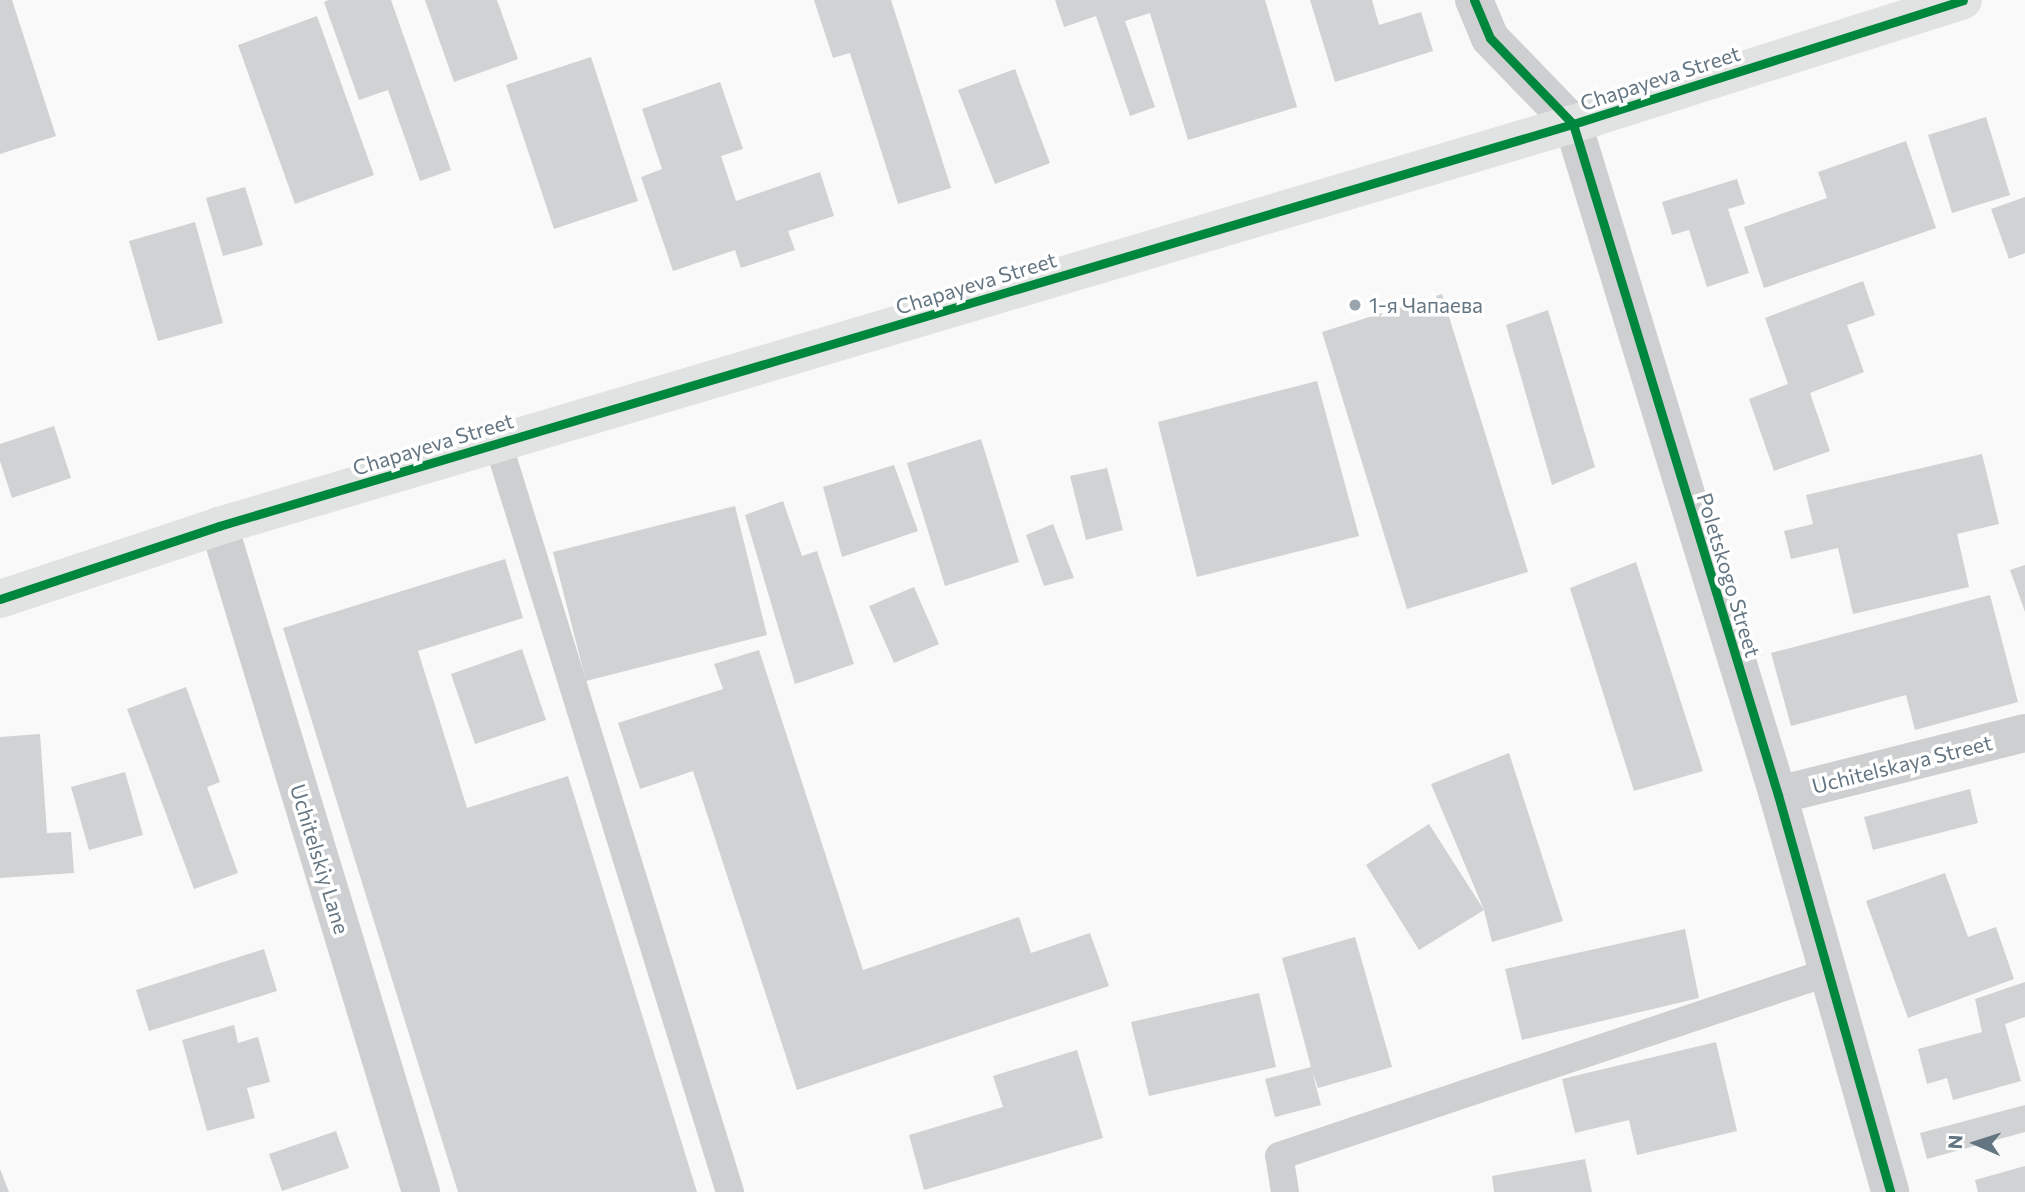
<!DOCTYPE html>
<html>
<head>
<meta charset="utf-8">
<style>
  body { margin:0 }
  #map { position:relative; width:2025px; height:1192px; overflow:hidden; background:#f9f9f9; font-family:Commissioner,sans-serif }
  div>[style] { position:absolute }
  .building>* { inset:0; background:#d0d2d3 }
  .lane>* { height:28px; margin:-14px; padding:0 14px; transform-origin:14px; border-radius:14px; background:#cecfd0 }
  .street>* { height:38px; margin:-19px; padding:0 19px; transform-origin:19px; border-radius:19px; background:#cecfd0 }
  .secondary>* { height:38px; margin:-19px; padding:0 19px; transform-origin:19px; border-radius:19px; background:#e1e2e2 }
  .cycleway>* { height:9px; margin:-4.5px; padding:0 4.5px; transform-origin:4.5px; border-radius:4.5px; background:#00873e }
  .dots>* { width:19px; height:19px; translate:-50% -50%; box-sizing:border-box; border:4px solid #fff; border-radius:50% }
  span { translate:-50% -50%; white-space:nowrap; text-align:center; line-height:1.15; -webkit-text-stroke:7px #fff; paint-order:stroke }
  .street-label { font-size:21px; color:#657683 }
  .poi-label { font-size:21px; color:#657683 }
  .left { translate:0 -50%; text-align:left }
  .north { position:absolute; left:1941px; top:1108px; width:70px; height:70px; -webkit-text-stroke:5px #fff; paint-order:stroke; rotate:273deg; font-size:19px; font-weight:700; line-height:28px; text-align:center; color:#657683 }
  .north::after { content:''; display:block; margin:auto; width:24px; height:32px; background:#657683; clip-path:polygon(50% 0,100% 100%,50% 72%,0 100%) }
</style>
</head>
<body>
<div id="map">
  <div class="building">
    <div style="clip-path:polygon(0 0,12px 0,56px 136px,0 154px)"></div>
    <div style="clip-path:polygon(328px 0,391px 0,451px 170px,420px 181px,388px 90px,359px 100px,324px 2px)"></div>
    <div style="clip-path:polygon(425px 0,497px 0,518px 59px,454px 82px)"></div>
    <div style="clip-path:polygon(814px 0,891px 0,951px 188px,898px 204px,850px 53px,833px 58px)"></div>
    <div style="clip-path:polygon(1055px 0,1265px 0,1297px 107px,1188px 140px,1150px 13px,1125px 21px,1155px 107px,1130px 116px,1096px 16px,1064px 27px)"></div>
    <div style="clip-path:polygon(1310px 0,1372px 0,1379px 25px,1421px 12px,1433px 51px,1335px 82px)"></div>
    <div style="clip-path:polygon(317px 16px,374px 175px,295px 204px,238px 45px)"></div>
    <div style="clip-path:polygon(591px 57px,638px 201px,554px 229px,506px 85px)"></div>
    <div style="clip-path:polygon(1015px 69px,1050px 163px,995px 184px,958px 90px)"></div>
    <div style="clip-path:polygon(720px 82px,743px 149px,721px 156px,736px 201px,820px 172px,834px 216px,788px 231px,795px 250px,741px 268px,735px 250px,673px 271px,641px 177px,662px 169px,642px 109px)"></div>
    <div style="clip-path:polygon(1986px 117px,2010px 195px,1952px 213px,1928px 135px)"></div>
    <div style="clip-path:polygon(1906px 141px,1936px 228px,1764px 288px,1744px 227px,1827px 198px,1818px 172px)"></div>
    <div style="clip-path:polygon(1737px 179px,1745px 204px,1728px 209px,1749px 273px,1707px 287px,1689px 230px,1672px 235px,1662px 202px)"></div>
    <div style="clip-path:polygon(245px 187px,263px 245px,223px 256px,206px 198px)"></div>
    <div style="clip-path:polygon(2025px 197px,2025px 253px,2009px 259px,1991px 209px)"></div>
    <div style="clip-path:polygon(195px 222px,223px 323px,158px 341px,129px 241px)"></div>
    <div style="clip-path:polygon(1863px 281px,1875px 315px,1847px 325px,1864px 372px,1810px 393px,1830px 451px,1774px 471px,1749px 399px,1788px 384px,1765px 318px)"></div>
    <div style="clip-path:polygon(1442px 294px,1528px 572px,1407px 609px,1322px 332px)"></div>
    <div style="clip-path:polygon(1548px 310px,1595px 467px,1552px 485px,1506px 325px)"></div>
    <div style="clip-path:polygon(1317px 381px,1359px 536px,1197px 577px,1158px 422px)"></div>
    <div style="clip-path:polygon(54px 426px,71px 478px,12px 498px,0 461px,0 444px)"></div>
    <div style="clip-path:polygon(981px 439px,1019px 562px,945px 586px,907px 463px)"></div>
    <div style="clip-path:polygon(1982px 454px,1999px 524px,1957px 534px,1969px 587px,1853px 614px,1838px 548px,1791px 559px,1784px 531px,1813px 524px,1806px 495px)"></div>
    <div style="clip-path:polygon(894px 465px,918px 531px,842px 557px,823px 487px)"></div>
    <div style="clip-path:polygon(1107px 468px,1123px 530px,1086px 540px,1070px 476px)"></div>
    <div style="clip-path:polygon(783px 501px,802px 556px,817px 551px,854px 664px,795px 684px,745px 515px)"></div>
    <div style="clip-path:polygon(735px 506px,767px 635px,586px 681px,553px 552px)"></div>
    <div style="clip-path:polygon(1053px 524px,1074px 578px,1044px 586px,1026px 535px)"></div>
    <div style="clip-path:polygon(505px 559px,523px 618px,418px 651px,467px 808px,568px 776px,697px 1192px,458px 1192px,283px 628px)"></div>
    <div style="clip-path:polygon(1636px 562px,1703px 771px,1634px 791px,1570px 588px)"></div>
    <div style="clip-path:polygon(2025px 565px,2025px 612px,2010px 570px)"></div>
    <div style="clip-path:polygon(914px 587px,939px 644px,894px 663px,869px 606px)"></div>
    <div style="clip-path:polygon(1990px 595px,2018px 702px,1915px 730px,1906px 695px,1791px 726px,1771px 653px)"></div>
    <div style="clip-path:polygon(522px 649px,546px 720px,475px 744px,451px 674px)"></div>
    <div style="clip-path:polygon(759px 650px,863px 970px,1019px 917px,1031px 953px,1090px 933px,1109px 986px,797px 1090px,693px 771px,640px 789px,618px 723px,723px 689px,714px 664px)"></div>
    <div style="clip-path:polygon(186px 687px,220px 782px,207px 787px,238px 873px,194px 889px,127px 709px)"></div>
    <div style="clip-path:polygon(40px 734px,47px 833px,71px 832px,74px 873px,0 878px,0 737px)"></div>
    <div style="clip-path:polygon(1509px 753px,1563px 921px,1492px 942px,1484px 910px,1419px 950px,1366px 865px,1429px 824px,1484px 910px,1431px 784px)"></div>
    <div style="clip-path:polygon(125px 772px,143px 835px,89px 850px,71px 787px)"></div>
    <div style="clip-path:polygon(1970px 789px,1978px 823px,1873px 850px,1864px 817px)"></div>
    <div style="clip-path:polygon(1945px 873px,1968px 937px,1996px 927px,2014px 979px,1908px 1018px,1866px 901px)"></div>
    <div style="clip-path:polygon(1685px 929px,1699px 998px,1522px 1040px,1505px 969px)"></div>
    <div style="clip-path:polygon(1355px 937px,1392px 1067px,1318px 1088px,1312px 1071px,1321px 1105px,1275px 1117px,1265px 1079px,1311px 1067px,1282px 958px)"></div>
    <div style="clip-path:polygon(264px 949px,277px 991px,149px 1031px,136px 990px)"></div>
    <div style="clip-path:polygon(2025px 982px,2025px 1017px,2005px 1024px,2021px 1081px,1953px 1100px,1947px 1078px,1927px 1084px,1918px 1049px,1982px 1032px,1975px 999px)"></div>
    <div style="clip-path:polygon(1259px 993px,1276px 1067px,1149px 1096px,1131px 1022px)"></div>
    <div style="clip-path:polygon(234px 1025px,238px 1043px,258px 1037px,270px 1082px,247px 1088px,255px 1118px,207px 1131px,182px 1040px)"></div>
    <div style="clip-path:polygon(1716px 1042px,1737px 1131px,1637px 1155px,1629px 1120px,1575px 1133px,1562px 1079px)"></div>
    <div style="clip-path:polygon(1077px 1050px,1103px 1138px,924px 1190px,909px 1135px,1003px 1107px,993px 1076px)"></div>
    <div style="clip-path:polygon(2025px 1105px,2025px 1132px,1927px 1159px,1920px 1133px)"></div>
    <div style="clip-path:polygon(336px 1131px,349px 1168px,282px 1191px,269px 1154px)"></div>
    <div style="clip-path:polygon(1585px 1159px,1592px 1192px,1494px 1192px,1492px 1176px)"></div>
    <div style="clip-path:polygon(2025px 1166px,2025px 1192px,1978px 1192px,1975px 1180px)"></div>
    <div style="clip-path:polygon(0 1169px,9px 1192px,0 1192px)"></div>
  </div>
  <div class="lane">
    <div style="left:498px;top:443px;width:784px;rotate:72.79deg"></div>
    <div style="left:1285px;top:1192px;width:36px;rotate:-99deg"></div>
    <div style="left:1279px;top:1156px;width:580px;rotate:-18.5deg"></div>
  </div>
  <div class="street">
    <div style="left:1474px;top:0;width:41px;rotate:67.2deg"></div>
    <div style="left:1490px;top:38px;width:120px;rotate:46deg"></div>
    <div style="left:1573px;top:124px;width:702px;rotate:73.01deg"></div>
    <div style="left:1778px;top:795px;width:412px;rotate:74.2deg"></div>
    <div style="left:219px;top:526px;width:696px;rotate:73.13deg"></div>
    <div style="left:1778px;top:795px;width:255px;rotate:-14.1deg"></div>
  </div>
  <div class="secondary">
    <div style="left:0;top:599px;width:231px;rotate:-18.4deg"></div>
    <div style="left:219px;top:526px;width:1412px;rotate:-16.54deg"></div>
    <div style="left:1573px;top:124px;width:409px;rotate:-17.6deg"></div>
  </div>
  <div class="cycleway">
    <div style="left:1474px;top:0;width:41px;rotate:67.2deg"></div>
    <div style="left:1490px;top:38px;width:120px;rotate:46deg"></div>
    <div style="left:1573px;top:124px;width:702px;rotate:73.01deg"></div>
    <div style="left:1778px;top:795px;width:412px;rotate:74.2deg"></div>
    <div style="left:0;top:599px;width:231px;rotate:-18.4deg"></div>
    <div style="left:219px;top:526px;width:1412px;rotate:-16.54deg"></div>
    <div style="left:1573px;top:124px;width:409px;rotate:-17.6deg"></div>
  </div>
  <div class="dots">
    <div style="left:1355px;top:305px;background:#99a4ac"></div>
  </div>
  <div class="street-label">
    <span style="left:1660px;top:78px;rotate:-18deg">Chapayeva Street</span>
    <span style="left:976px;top:283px;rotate:-17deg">Chapayeva Street</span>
    <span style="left:433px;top:444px;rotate:-17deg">Chapayeva Street</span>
    <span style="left:1729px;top:575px;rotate:73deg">Poletskogo Street</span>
    <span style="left:1902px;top:764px;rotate:-14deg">Uchitelskaya Street</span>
    <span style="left:320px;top:859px;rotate:73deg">Uchitelskiy Lane</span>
  </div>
  <div class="poi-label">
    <span class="left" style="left:1369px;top:305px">1-я Чапаева</span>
  </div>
  <div class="north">N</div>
</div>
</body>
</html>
